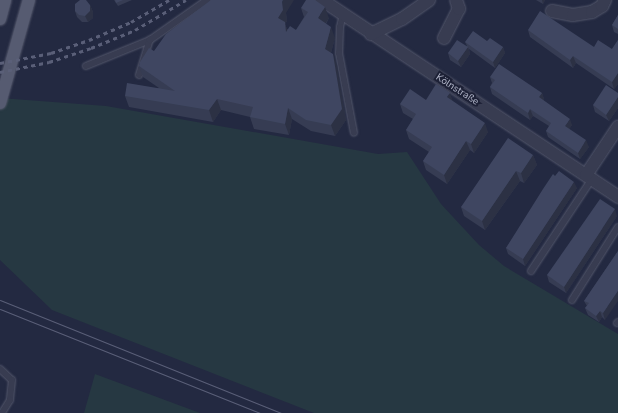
<!DOCTYPE html>
<html>
<head>
<meta charset="utf-8">
<style>
  body { margin:0 }
  #map { position:relative; width:618px; height:413px; overflow:hidden; background:#232941; font-family:"Nunito Sans",sans-serif }
  div>[style] { position:absolute }
  .green>* { inset:0; background:#263842 }
  .roads { filter:drop-shadow(0 0 1px #53576b) drop-shadow(0 0 1px #53576b) }
  .service>* { height:6px; margin:-3px; padding:0 3px; transform-origin:3px; border-radius:3px; background:#383c51 }
  .minor>* { height:12px; margin:-6px; padding:0 6px; transform-origin:6px; border-radius:6px; background:#383c51 }
  .primary>* { height:12px; margin:-6px; padding:0 6px; transform-origin:6px; border-radius:6px; background:#565b71 }
  .tram>* { height:1px; margin:-0.5px; padding:0 0.5px; transform-origin:0.5px; border-radius:0.5px; background:#5a5f78 }
  .rail>* { height:3px; margin-top:-1.5px; transform-origin:0; background:repeating-linear-gradient(90deg,#5a5f78 0 4px,transparent 0 8px) }
  .wall>* { inset:0; background:#363c53 }
  .shaded-wall>* { inset:0; background:#2c3144 }
  .building>* { inset:0; background:#3f4661 }
  span { translate:-50% -50%; white-space:nowrap; text-align:center; line-height:1.15; -webkit-text-stroke:4px #1d2136; paint-order:stroke }
  .street-label { font-size:10px; color:#b4b8cb }
</style>
</head>
<body>
<div id="map">
  <div class="green">
    <div style="clip-path:polygon(0 98px,106px 106px,378px 154px,407px 152px,441px 204px,479px 245px,504px 266px,618px 334px,618px 413px,314px 413px,52px 310px,0 260px)"></div>
    <div style="clip-path:polygon(95px 374px,200px 413px,84px 413px)"></div>
  </div>
  <div class="roads">
    <div class="service">
      <div style="left:343px;top:14px;width:13px;rotate:103deg"></div>
      <div style="left:340px;top:27px;width:26px;rotate:92deg"></div>
      <div style="left:339px;top:53px;width:81px;rotate:79.4deg"></div>
      <div style="left:86px;top:66px;width:69px;rotate:-22.1deg"></div>
      <div style="left:139px;top:75px;width:37px;rotate:-73deg"></div>
      <div style="left:150px;top:40px;width:70px;rotate:-35.1deg"></div>
      <div style="left:531px;top:271px;width:110px;rotate:-56.5deg"></div>
      <div style="left:572px;top:300px;width:86px;rotate:-57.8deg"></div>
      <div style="left:617px;top:323px;width:1px;rotate:-45deg"></div>
      <div style="left:0;top:369px;width:16px;rotate:43deg"></div>
      <div style="left:12px;top:380px;width:20px;rotate:96deg"></div>
      <div style="left:10px;top:400px;width:15px;rotate:122deg"></div>
    </div>
    <div class="minor">
      <div style="left:322px;top:0;width:356px;rotate:33.6deg"></div>
      <div style="left:552px;top:11px;width:21px;rotate:11deg"></div>
      <div style="left:573px;top:15px;width:19px;rotate:-9deg"></div>
      <div style="left:592px;top:12px;width:12px;rotate:-31deg"></div>
      <div style="left:602px;top:6px;width:7px;rotate:-63deg"></div>
      <div style="left:371px;top:34px;width:34px;rotate:-26deg"></div>
      <div style="left:402px;top:19px;width:33px;rotate:-35deg"></div>
      <div style="left:444px;top:38px;width:33px;rotate:-63deg"></div>
      <div style="left:459px;top:9px;width:9px;rotate:-108deg"></div>
      <div style="left:586px;top:175px;width:58px;rotate:-56.3deg"></div>
    </div>
    <div class="primary">
      <div style="left:0;top:19px;width:20px;rotate:-75deg"></div>
      <div style="left:0;top:103px;width:107px;rotate:-74.3deg"></div>
    </div>
  </div>
  <div class="tram">
    <div style="left:0;top:300px;width:303px;rotate:21.9deg"></div>
    <div style="left:0;top:309px;width:280px;rotate:21.8deg"></div>
  </div>
  <div class="rail">
    <div style="left:0;top:63px;width:52px;rotate:-11.1deg"></div>
    <div style="left:51px;top:53px;width:40px;rotate:-18.9deg"></div>
    <div style="left:89px;top:40px;width:46px;rotate:-23.2deg"></div>
    <div style="left:131px;top:22px;width:44px;rotate:-30.1deg"></div>
    <div style="left:0;top:72px;width:50px;rotate:-11.5deg"></div>
    <div style="left:49px;top:62px;width:44px;rotate:-18.4deg"></div>
    <div style="left:91px;top:48px;width:48px;rotate:-22.2deg"></div>
    <div style="left:135px;top:30px;width:59px;rotate:-30.5deg"></div>
  </div>
  <div class="wall">
    <div style="clip-path:polygon(114px 0,132px 0,118px 6px)"></div>
    <div style="clip-path:polygon(536px 0,545px 0,543px 4px)"></div>
    <div style="clip-path:polygon(90px 5px,93px 12px,93px 18px,88px 22px,82px 22px,77px 17px,75px 11px)"></div>
    <div style="clip-path:polygon(301px 8px,329px 18px,326px 24px,335px 38px,331px 53px,337px 65px,346px 120px,335px 136px,311px 131px,292px 119px,289px 135px,254px 129px,250px 117px,221px 110px,213px 122px,129px 107px,125px 96px,159px 88px,143px 77px,139px 66px,154px 51px,286px 13px,287px 21px,285px 24px,287px 29px,296px 30px,304px 17px)"></div>
    <div style="clip-path:polygon(618px 15px,618px 34px,614px 32px,612px 25px)"></div>
    <div style="clip-path:polygon(528px 30px,594px 47px,612px 49px,618px 40px,618px 84px,614px 89px,576px 63px,573px 68px,530px 37px)"></div>
    <div style="clip-path:polygon(487px 41px,503px 47px,505px 53px,495px 68px,469px 49px,470px 54px,461px 67px,450px 60px,448px 53px,467px 46px,465px 42px)"></div>
    <div style="clip-path:polygon(490px 77px,542px 93px,544px 99px,543px 100px,572px 125px,569px 129px,589px 147px,580px 159px,548px 137px,546px 131px,549px 126px,533px 116px,530px 120px,492px 94px,490px 87px,492px 83px)"></div>
    <div style="clip-path:polygon(618px 97px,618px 108px,609px 121px,595px 112px,593px 105px)"></div>
    <div style="clip-path:polygon(426px 100px,453px 102px,488px 132px,474px 153px,470px 150px,447px 184px,426px 170px,423px 161px,429px 152px,409px 139px,406px 130px,413px 119px,403px 113px,400px 104px)"></div>
    <div style="clip-path:polygon(533px 155px,537px 165px,524px 183px,520px 181px,485px 230px,464px 216px,461px 207px)"></div>
    <div style="clip-path:polygon(555px 176px,577px 188px,525px 266px,508px 254px,506px 248px)"></div>
    <div style="clip-path:polygon(617px 216px,566px 293px,549px 282px,547px 275px)"></div>
    <div style="clip-path:polygon(618px 251px,605px 320px,602px 317px,599px 322px,588px 315px,585px 308px,587px 306px,584px 301px)"></div>
  </div>
  <div class="shaded-wall">
    <div style="clip-path:polygon(283px 0,294px 0,286px 13px,287px 21px,285px 24px,289px 34px,290px 43px,278px 18px,282px 2px)"></div>
    <div style="clip-path:polygon(542px 0,545px 0,543px 4px)"></div>
    <div style="clip-path:polygon(90px 5px,93px 12px,93px 18px,88px 22px,85px 16px)"></div>
    <div style="clip-path:polygon(325px 7px,329px 18px,322px 29px,318px 18px)"></div>
    <div style="clip-path:polygon(331px 27px,335px 38px,329px 60px,325px 49px)"></div>
    <div style="clip-path:polygon(468px 47px,470px 54px,461px 67px,458px 61px)"></div>
    <div style="clip-path:polygon(503px 47px,505px 53px,495px 68px,493px 62px)"></div>
    <div style="clip-path:polygon(333px 54px,337px 65px,346px 120px,335px 136px,331px 125px)"></div>
    <div style="clip-path:polygon(573px 56px,576px 63px,573px 68px,570px 60px)"></div>
    <div style="clip-path:polygon(618px 73px,618px 84px,614px 89px,612px 82px)"></div>
    <div style="clip-path:polygon(450px 93px,453px 102px,447px 97px)"></div>
    <div style="clip-path:polygon(542px 93px,544px 99px,541px 104px,539px 97px)"></div>
    <div style="clip-path:polygon(618px 97px,618px 108px,609px 121px,606px 115px)"></div>
    <div style="clip-path:polygon(217px 99px,221px 110px,213px 122px,209px 110px)"></div>
    <div style="clip-path:polygon(288px 108px,292px 119px,289px 135px,285px 124px)"></div>
    <div style="clip-path:polygon(530px 109px,533px 116px,530px 120px,528px 113px)"></div>
    <div style="clip-path:polygon(570px 119px,572px 125px,567px 132px,565px 126px)"></div>
    <div style="clip-path:polygon(485px 123px,488px 132px,474px 153px,471px 144px)"></div>
    <div style="clip-path:polygon(586px 140px,589px 147px,580px 159px,578px 153px)"></div>
    <div style="clip-path:polygon(466px 141px,470px 150px,447px 184px,444px 175px)"></div>
    <div style="clip-path:polygon(533px 155px,537px 165px,524px 183px,521px 173px)"></div>
    <div style="clip-path:polygon(516px 171px,520px 181px,485px 230px,482px 221px)"></div>
    <div style="clip-path:polygon(574px 182px,577px 188px,525px 266px,523px 259px)"></div>
    <div style="clip-path:polygon(615px 209px,617px 216px,566px 293px,564px 287px)"></div>
    <div style="clip-path:polygon(618px 291px,618px 301px,605px 320px,603px 313px)"></div>
    <div style="clip-path:polygon(600px 311px,602px 317px,599px 322px,596px 316px)"></div>
  </div>
  <div class="building">
    <div style="clip-path:polygon(80px 0,86px 0,90px 5px,90px 11px,85px 16px,79px 15px,75px 11px,75px 4px)"></div>
    <div style="clip-path:polygon(115px 0,123px 0,116px 3px)"></div>
    <div style="clip-path:polygon(211px 0,283px 0,282px 2px,283px 10px,278px 18px,285px 22px,286px 32px,290px 26px,296px 30px,308px 12px,301px 8px,306px 0,315px 0,325px 7px,318px 18px,331px 27px,325px 49px,333px 54px,342px 109px,331px 125px,306px 120px,288px 108px,285px 124px,250px 117px,253px 107px,217px 99px,209px 110px,125px 96px,127px 83px,175px 91px,139px 66px,140px 62px,149px 48px,154px 51px,166px 34px)"></div>
    <div style="clip-path:polygon(540px 11px,594px 47px,598px 40px,612px 49px,618px 40px,618px 73px,612px 82px,573px 56px,570px 60px,528px 30px)"></div>
    <div style="clip-path:polygon(618px 15px,618px 29px,612px 25px)"></div>
    <div style="clip-path:polygon(473px 31px,487px 41px,490px 38px,503px 47px,493px 62px,465px 42px)"></div>
    <div style="clip-path:polygon(457px 40px,468px 47px,458px 61px,448px 53px)"></div>
    <div style="clip-path:polygon(499px 64px,542px 93px,539px 97px,570px 119px,565px 126px,586px 140px,578px 153px,546px 131px,551px 123px,530px 109px,528px 113px,490px 87px,495px 80px,490px 77px)"></div>
    <div style="clip-path:polygon(436px 84px,450px 93px,447px 97px,485px 123px,471px 144px,466px 141px,444px 175px,423px 161px,432px 147px,406px 130px,416px 114px,400px 104px,410px 89px,426px 100px)"></div>
    <div style="clip-path:polygon(606px 85px,618px 93px,618px 97px,606px 115px,593px 105px)"></div>
    <div style="clip-path:polygon(508px 138px,533px 155px,521px 173px,516px 171px,482px 221px,461px 207px)"></div>
    <div style="clip-path:polygon(559px 171px,574px 182px,523px 259px,506px 248px,543px 189px,553px 174px,555px 176px)"></div>
    <div style="clip-path:polygon(600px 199px,615px 209px,564px 287px,547px 275px)"></div>
    <div style="clip-path:polygon(618px 251px,618px 291px,603px 313px,600px 311px,596px 316px,585px 308px,589px 303px,584px 301px)"></div>
  </div>
  <div class="street-label">
    <span style="left:457px;top:90px;rotate:33deg">Kölnstraße</span>
  </div>
</div>
</body>
</html>
